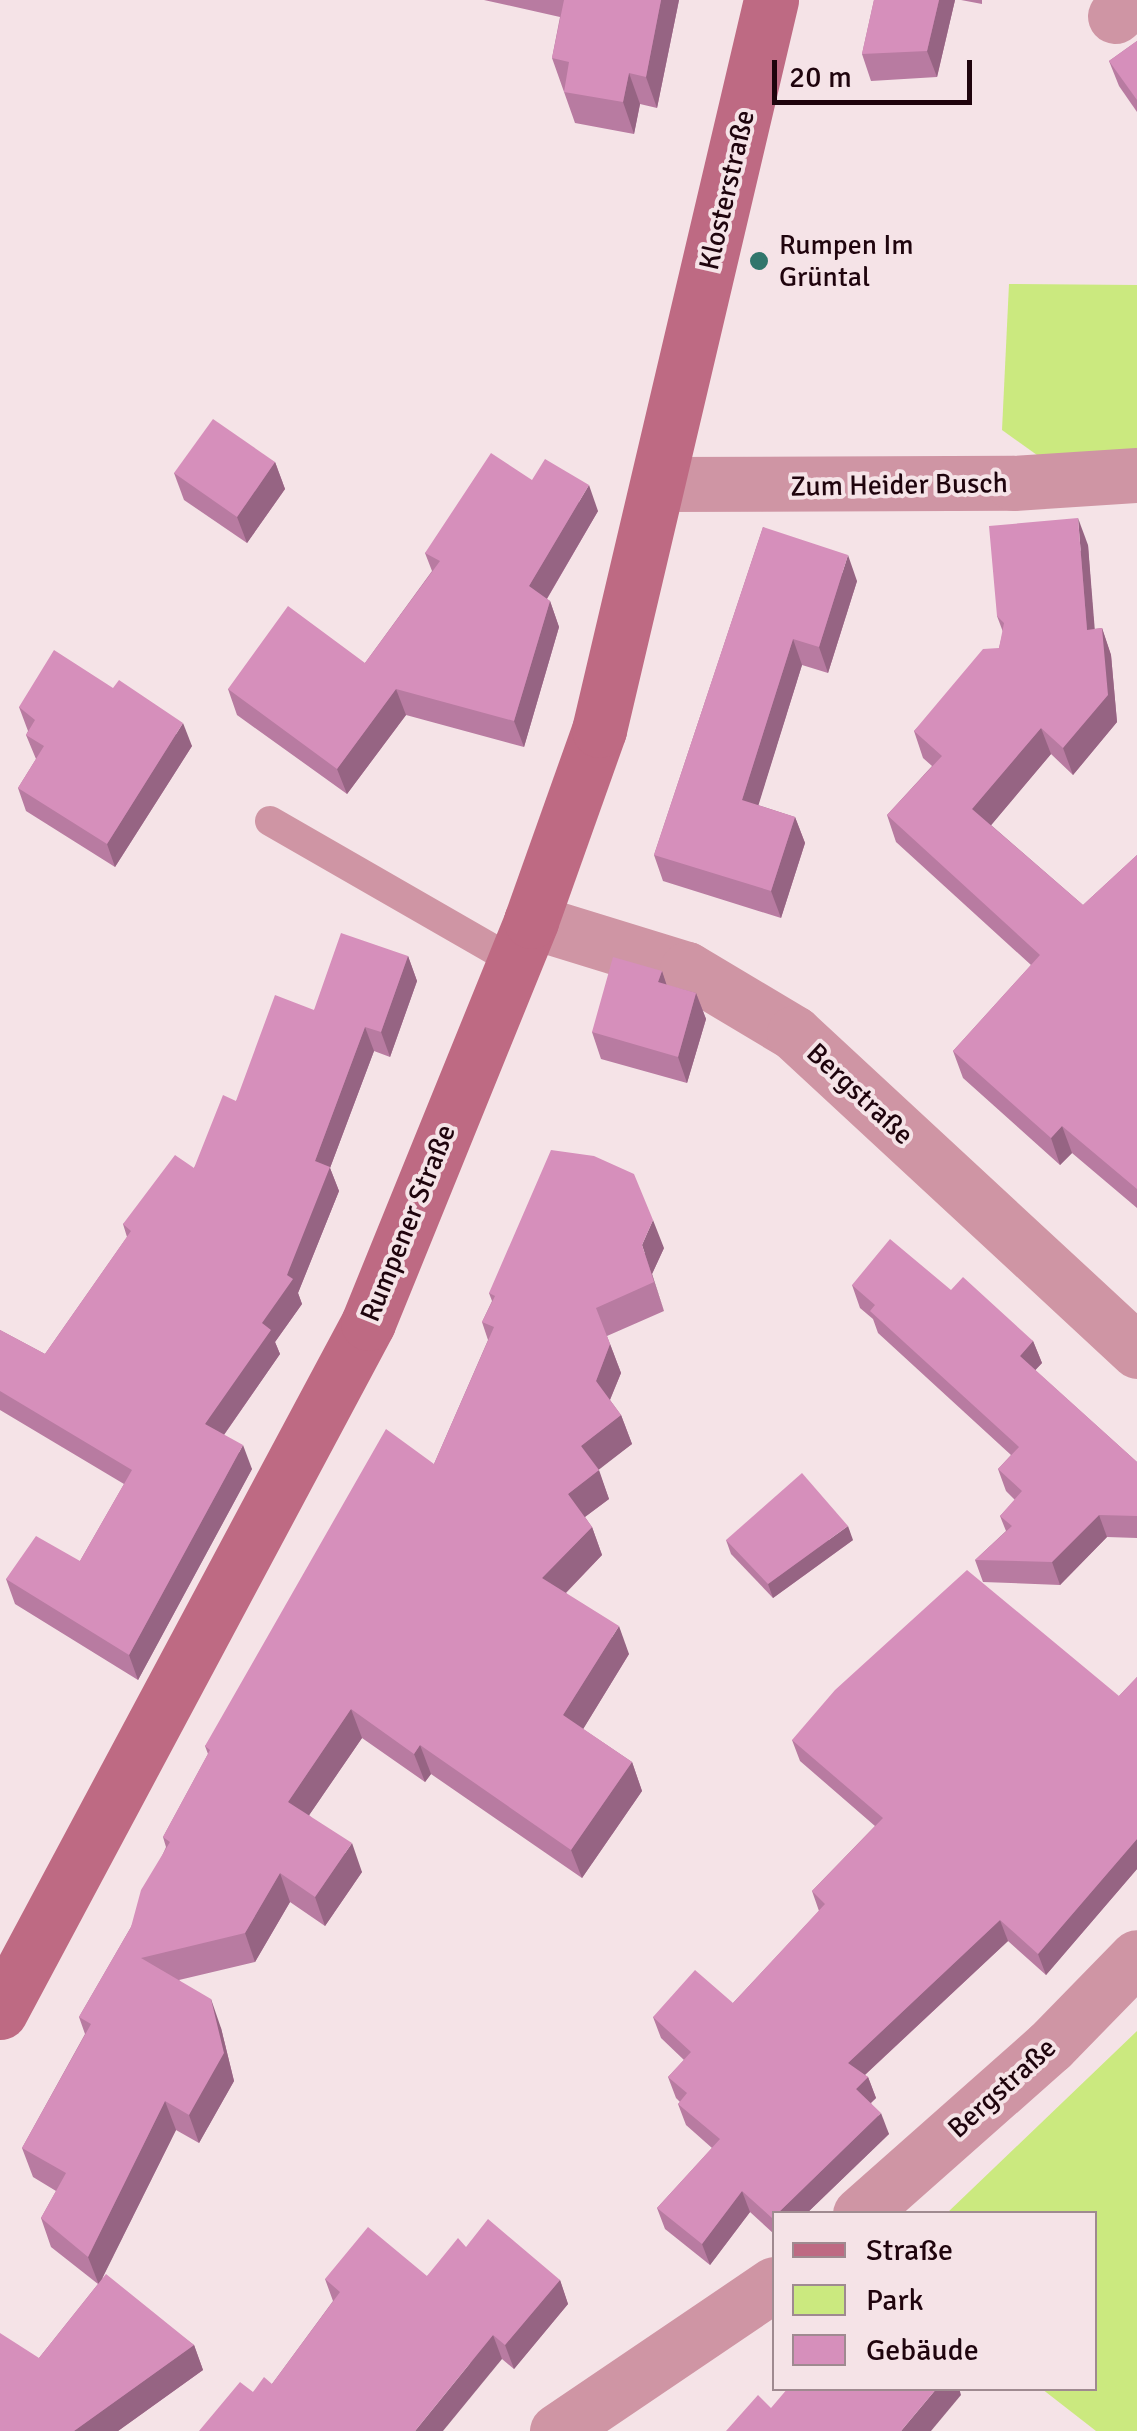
<!DOCTYPE html>
<html>
<head>
<meta charset="utf-8">
<style>
  body { margin:0 }
  #map { position:relative; width:1137px; height:2431px; overflow:hidden; background:#f5e3e7; font-family:Signika,sans-serif }
  div>[style] { position:absolute }
  .green>* { inset:0; background:#cbe97f }
  .lane>* { height:30px; margin:-15px; padding:0 15px; transform-origin:15px; border-radius:15px; background:#cf95a4 }
  .street>* { height:55px; margin:-27.5px; padding:0 27.5px; transform-origin:27.5px; border-radius:27.5px; background:#cf95a4 }
  .secondary>* { height:55px; margin:-27.5px; padding:0 27.5px; transform-origin:27.5px; border-radius:27.5px; background:#be6a83 }
  .wall>* { inset:0; background:#b87ba1 }
  .shaded-wall>* { inset:0; background:#966483 }
  .building>* { inset:0; background:#d68fbb }
  .dots>* { width:28px; height:28px; translate:-50% -50%; box-sizing:border-box; border:5px solid #f5e3e7; border-radius:50% }
  span { translate:-50% -50%; white-space:nowrap; text-align:center; line-height:1.15; -webkit-text-stroke:8px #f5e3e7; paint-order:stroke }
  .street-label { font-size:28px; color:#1f040d }
  .poi-label { font-size:28px; color:#1f040d }
  .left { translate:0 -50%; text-align:left }
  .legend { position:absolute; left:772px; top:2211px; width:325px; height:180px; box-sizing:border-box; background:#f5e3e7; border:2px solid #9f8a90; margin:0; padding:12px 18px; list-style:none; font-size:30px; color:#1f040d }
  .legend li { display:flex; align-items:center; gap:20px; height:50px }
  .legend b { width:50px; border:2px solid #9f8a90 }
  .scale { position:absolute; left:772px; top:60px; width:200px; height:45px; box-sizing:border-box; border:5px solid #1f040d; border-top:0; padding-left:12px; font-size:30px; line-height:35px; white-space:nowrap; color:#1f040d; -webkit-text-stroke:8px #f5e3e7; paint-order:stroke }
</style>
</head>
<body>
<div id="map">
  <div class="green">
    <div style="clip-path:polygon(1009px 284px,1137px 285px,1137px 460px,1051px 465px,1002px 430px)"></div>
    <div style="clip-path:polygon(1137px 2031px,1137px 2431px,1096px 2431px,1042px 2389px,1094px 2388px,1094px 2214px,947px 2213px)"></div>
  </div>
  <div class="lane">
    <div style="left:270px;top:821px;width:283px;rotate:29.9deg"></div>
  </div>
  <div class="street">
    <div style="left:1115px;top:16px;width:24px;rotate:-42deg"></div>
    <div style="left:662px;top:484px;width:351px;rotate:-0.2deg"></div>
    <div style="left:1013px;top:483px;width:124px;rotate:-3.7deg"></div>
    <div style="left:531px;top:921px;width:163px;rotate:17.1deg"></div>
    <div style="left:687px;top:969px;width:125px;rotate:30.9deg"></div>
    <div style="left:794px;top:1033px;width:468px;rotate:42.8deg"></div>
    <div style="left:860px;top:2214px;width:254px;rotate:-41.5deg"></div>
    <div style="left:1050px;top:2046px;width:124px;rotate:-45.7deg"></div>
    <div style="left:557px;top:2431px;width:262px;rotate:-34.1deg"></div>
  </div>
  <div class="secondary">
    <div style="left:0;top:2012px;width:781px;rotate:-61.89deg"></div>
    <div style="left:368px;top:1323px;width:434px;rotate:-67.9deg"></div>
    <div style="left:531px;top:921px;width:203px;rotate:-70.4deg"></div>
    <div style="left:599px;top:730px;width:750px;rotate:-76.74deg"></div>
  </div>
  <div class="wall">
    <div style="clip-path:polygon(484px 0,679px 0,657px 108px,640px 104px,634px 134px,575px 123px,552px 58px,560px 17px)"></div>
    <div style="clip-path:polygon(874px 0,955px 0,937px 77px,871px 81px,862px 54px)"></div>
    <div style="clip-path:polygon(961px 0,982px 0,982px 4px)"></div>
    <div style="clip-path:polygon(1137px 41px,1137px 112px,1119px 86px,1109px 61px)"></div>
    <div style="clip-path:polygon(275px 462px,285px 489px,247px 543px,184px 500px,174px 473px)"></div>
    <div style="clip-path:polygon(532px 480px,598px 511px,547px 599px,550px 601px,559px 627px,524px 747px,406px 715px,347px 794px,237px 715px,228px 689px,365px 663px,432px 571px,425px 553px)"></div>
    <div style="clip-path:polygon(763px 527px,857px 581px,828px 673px,802px 665px,758px 805px,795px 817px,805px 843px,781px 918px,663px 881px,654px 855px)"></div>
    <div style="clip-path:polygon(1088px 545px,1094px 629px,1102px 628px,1111px 655px,1117px 722px,1073px 775px,1051px 754px,991px 825px,1083px 905px,1137px 855px,1137px 1208px,1072px 1153px,1060px 1165px,963px 1078px,953px 1051px,1031px 965px,896px 842px,887px 815px,932px 766px,923px 758px,914px 731px,999px 648px,1003px 632px,997px 616px)"></div>
    <div style="clip-path:polygon(113px 688px,192px 746px,115px 867px,26px 811px,18px 788px,36px 759px,26px 735px,28px 731px,19px 707px)"></div>
    <div style="clip-path:polygon(408px 956px,417px 981px,390px 1057px,374px 1051px,330px 1168px,339px 1191px,298px 1293px,302px 1304px,275px 1342px,280px 1354px,224px 1435px,252px 1469px,138px 1680px,15px 1604px,6px 1579px,80px 1561px,124px 1484px,0 1410px,0 1330px,45px 1354px,127px 1237px,123px 1224px,194px 1168px,236px 1101px,314px 1010px)"></div>
    <div style="clip-path:polygon(662px 971px,666px 985px,696px 993px,706px 1019px,687px 1083px,601px 1059px,592px 1032px)"></div>
    <div style="clip-path:polygon(664px 1248px,652px 1274px,664px 1311px,607px 1336px,621px 1373px,610px 1400px,621px 1415px,632px 1444px,598px 1469px,609px 1499px,585px 1517px,592px 1527px,602px 1555px,566px 1593px,629px 1654px,583px 1729px,632px 1762px,642px 1791px,582px 1878px,431px 1774px,425px 1782px,362px 1738px,309px 1815px,362px 1872px,325px 1926px,290px 1902px,255px 1962px,179px 1980px,221px 2028px,234px 2081px,199px 2143px,176px 2130px,102px 2278px,194px 2345px,203px 2370px,118px 2431px,0 2431px,39px 2358px,98px 2284px,51px 2247px,41px 2218px,56px 2191px,33px 2177px,22px 2148px,85px 2034px,79px 2017px,131px 1927px,166px 1847px,163px 1837px,208px 1754px,205px 1746px,434px 1464px,488px 1340px,482px 1322px,492px 1301px,489px 1293px)"></div>
    <div style="clip-path:polygon(852px 1285px,951px 1290px,1033px 1341px,1042px 1363px,1035px 1370px,1137px 1462px,1137px 1538px,1107px 1537px,1060px 1585px,983px 1582px,975px 1560px,1006px 1531px,1000px 1516px,1015px 1500px,1006px 1491px,998px 1469px,1011px 1455px,878px 1333px,873px 1319px,860px 1308px)"></div>
    <div style="clip-path:polygon(726px 1540px,853px 1540px,773px 1598px,731px 1554px)"></div>
    <div style="clip-path:polygon(1137px 1677px,1137px 1869px,1046px 1975px,1008px 1941px,865px 2075px,868px 2077px,876px 2098px,871px 2103px,889px 2134px,806px 2214px,774px 2214px,774px 2234px,750px 2212px,710px 2265px,665px 2229px,657px 2208px,712px 2148px,686px 2125px,678px 2104px,680px 2102px,676px 2098px,668px 2077px,684px 2060px,661px 2038px,653px 2017px,733px 2003px,819px 1911px,812px 1891px,875px 1826px,800px 1761px,792px 1740px,1119px 1696px)"></div>
    <div style="clip-path:polygon(466px 2247px,560px 2280px,568px 2304px,514px 2369px,502px 2359px,253px 2392px,272px 2384px,333px 2301px,325px 2279px,427px 2276px)"></div>
  </div>
  <div class="shaded-wall">
    <div style="clip-path:polygon(661px 0,679px 0,657px 108px,646px 77px)"></div>
    <div style="clip-path:polygon(939px 0,955px 0,937px 77px,927px 51px)"></div>
    <div style="clip-path:polygon(629px 73px,640px 104px,634px 134px,623px 102px)"></div>
    <div style="clip-path:polygon(275px 462px,285px 489px,247px 543px,237px 517px)"></div>
    <div style="clip-path:polygon(589px 485px,598px 511px,539px 612px,529px 586px)"></div>
    <div style="clip-path:polygon(1078px 518px,1088px 545px,1097px 657px,1087px 630px)"></div>
    <div style="clip-path:polygon(848px 555px,857px 581px,828px 673px,819px 647px)"></div>
    <div style="clip-path:polygon(550px 601px,559px 627px,524px 747px,514px 721px)"></div>
    <div style="clip-path:polygon(1102px 628px,1111px 655px,1117px 722px,1073px 775px,1063px 748px)"></div>
    <div style="clip-path:polygon(793px 639px,802px 665px,752px 826px,742px 800px)"></div>
    <div style="clip-path:polygon(396px 689px,406px 715px,347px 794px,337px 769px)"></div>
    <div style="clip-path:polygon(183px 723px,192px 746px,115px 867px,107px 844px)"></div>
    <div style="clip-path:polygon(1041px 728px,1051px 754px,982px 836px,972px 809px)"></div>
    <div style="clip-path:polygon(795px 817px,805px 843px,781px 918px,771px 891px)"></div>
    <div style="clip-path:polygon(408px 956px,417px 981px,390px 1057px,381px 1032px)"></div>
    <div style="clip-path:polygon(662px 971px,671px 998px,658px 982px)"></div>
    <div style="clip-path:polygon(696px 993px,706px 1019px,687px 1083px,678px 1057px)"></div>
    <div style="clip-path:polygon(365px 1027px,374px 1051px,330px 1168px,339px 1191px,298px 1293px,302px 1304px,275px 1342px,280px 1354px,214px 1449px,205px 1424px,287px 1275px,315px 1161px)"></div>
    <div style="clip-path:polygon(1062px 1126px,1072px 1153px,1060px 1165px,1051px 1138px)"></div>
    <div style="clip-path:polygon(653px 1220px,664px 1248px,652px 1274px,664px 1311px,642px 1245px)"></div>
    <div style="clip-path:polygon(1033px 1341px,1042px 1363px,1028px 1378px,1020px 1356px)"></div>
    <div style="clip-path:polygon(610px 1344px,621px 1373px,606px 1409px,596px 1381px)"></div>
    <div style="clip-path:polygon(621px 1415px,632px 1444px,592px 1475px,581px 1446px)"></div>
    <div style="clip-path:polygon(243px 1445px,252px 1469px,138px 1680px,129px 1655px)"></div>
    <div style="clip-path:polygon(599px 1470px,609px 1499px,578px 1522px,568px 1494px)"></div>
    <div style="clip-path:polygon(1099px 1515px,1107px 1537px,1060px 1585px,1052px 1562px)"></div>
    <div style="clip-path:polygon(848px 1526px,853px 1540px,773px 1598px,768px 1584px)"></div>
    <div style="clip-path:polygon(592px 1527px,602px 1555px,552px 1607px,542px 1578px)"></div>
    <div style="clip-path:polygon(619px 1626px,629px 1654px,574px 1744px,563px 1715px)"></div>
    <div style="clip-path:polygon(351px 1709px,362px 1738px,299px 1830px,288px 1802px)"></div>
    <div style="clip-path:polygon(420px 1745px,431px 1774px,425px 1782px,414px 1754px)"></div>
    <div style="clip-path:polygon(632px 1762px,642px 1791px,582px 1878px,571px 1850px)"></div>
    <div style="clip-path:polygon(1137px 1839px,1137px 1869px,1046px 1975px,1038px 1954px)"></div>
    <div style="clip-path:polygon(352px 1843px,362px 1872px,325px 1926px,315px 1897px)"></div>
    <div style="clip-path:polygon(280px 1873px,290px 1902px,255px 1962px,245px 1933px)"></div>
    <div style="clip-path:polygon(1000px 1920px,1008px 1941px,855px 2084px,848px 2063px)"></div>
    <div style="clip-path:polygon(211px 1999px,221px 2028px,234px 2081px,199px 2143px,189px 2115px)"></div>
    <div style="clip-path:polygon(868px 2077px,876px 2098px,863px 2110px,856px 2089px)"></div>
    <div style="clip-path:polygon(165px 2101px,176px 2130px,99px 2285px,88px 2257px)"></div>
    <div style="clip-path:polygon(881px 2113px,889px 2134px,806px 2214px,777px 2214px)"></div>
    <div style="clip-path:polygon(742px 2191px,750px 2212px,710px 2265px,702px 2244px)"></div>
    <div style="clip-path:polygon(560px 2280px,568px 2304px,514px 2369px,505px 2345px)"></div>
    <div style="clip-path:polygon(493px 2335px,502px 2359px,443px 2431px,415px 2431px)"></div>
    <div style="clip-path:polygon(194px 2345px,203px 2370px,118px 2431px,74px 2431px)"></div>
    <div style="clip-path:polygon(937px 2388px,959px 2388px,961px 2395px,931px 2431px,901px 2431px)"></div>
  </div>
  <div class="building">
    <div style="clip-path:polygon(564px 0,661px 0,646px 77px,629px 73px,623px 102px,564px 92px,569px 62px,552px 58px)"></div>
    <div style="clip-path:polygon(874px 0,939px 0,927px 51px,862px 54px)"></div>
    <div style="clip-path:polygon(1137px 41px,1137px 100px,1109px 61px)"></div>
    <div style="clip-path:polygon(213px 419px,275px 462px,237px 517px,174px 473px)"></div>
    <div style="clip-path:polygon(491px 453px,532px 480px,545px 459px,589px 485px,529px 586px,550px 601px,514px 721px,396px 689px,337px 769px,228px 689px,288px 606px,365px 663px,440px 561px,425px 553px)"></div>
    <div style="clip-path:polygon(1078px 518px,1087px 630px,1102px 628px,1108px 695px,1063px 748px,1041px 728px,972px 809px,1083px 905px,1137px 855px,1137px 1189px,1062px 1126px,1051px 1138px,953px 1051px,1040px 955px,887px 815px,942px 756px,914px 731px,983px 649px,999px 648px,1004px 623px,997px 616px,989px 526px)"></div>
    <div style="clip-path:polygon(763px 527px,848px 555px,819px 647px,793px 639px,742px 800px,795px 817px,771px 891px,654px 855px)"></div>
    <div style="clip-path:polygon(54px 650px,113px 688px,119px 680px,183px 723px,107px 844px,18px 788px,44px 746px,26px 735px,35px 720px,19px 707px)"></div>
    <div style="clip-path:polygon(341px 933px,408px 956px,381px 1032px,365px 1027px,315px 1161px,330px 1167px,287px 1275px,293px 1279px,262px 1323px,271px 1330px,205px 1424px,243px 1445px,129px 1655px,6px 1579px,36px 1536px,80px 1561px,132px 1470px,0 1391px,0 1330px,45px 1354px,131px 1231px,123px 1224px,175px 1155px,194px 1168px,223px 1095px,236px 1101px,275px 995px,314px 1010px)"></div>
    <div style="clip-path:polygon(613px 957px,662px 971px,658px 982px,696px 993px,678px 1057px,592px 1032px)"></div>
    <div style="clip-path:polygon(551px 1150px,594px 1156px,634px 1174px,653px 1220px,642px 1245px,654px 1282px,596px 1308px,610px 1344px,596px 1381px,621px 1415px,581px 1446px,599px 1470px,568px 1494px,592px 1527px,542px 1578px,619px 1626px,563px 1715px,632px 1762px,571px 1850px,420px 1745px,414px 1754px,351px 1709px,288px 1802px,352px 1843px,315px 1897px,280px 1873px,245px 1933px,141px 1958px,211px 1999px,224px 2053px,189px 2115px,165px 2101px,88px 2257px,41px 2218px,66px 2173px,22px 2148px,91px 2024px,79px 2017px,131px 1927px,141px 1890px,170px 1842px,163px 1837px,210px 1750px,205px 1746px,386px 1429px,434px 1464px,494px 1327px,482px 1322px,495px 1296px,489px 1293px)"></div>
    <div style="clip-path:polygon(890px 1239px,951px 1290px,963px 1277px,1033px 1341px,1020px 1356px,1137px 1462px,1137px 1516px,1099px 1515px,1052px 1562px,975px 1560px,1012px 1526px,1000px 1516px,1022px 1491px,998px 1469px,1019px 1447px,870px 1311px,875px 1305px,852px 1285px)"></div>
    <div style="clip-path:polygon(802px 1473px,848px 1526px,768px 1584px,726px 1540px)"></div>
    <div style="clip-path:polygon(967px 1570px,1119px 1696px,1137px 1677px,1137px 1839px,1038px 1954px,1000px 1920px,848px 2063px,868px 2077px,856px 2089px,881px 2113px,777px 2214px,774px 2214px,772px 2218px,742px 2191px,702px 2244px,657px 2208px,720px 2139px,678px 2104px,687px 2093px,668px 2077px,691px 2052px,653px 2017px,695px 1970px,733px 2003px,825px 1904px,812px 1891px,883px 1818px,792px 1740px,835px 1690px)"></div>
    <div style="clip-path:polygon(488px 2219px,560px 2280px,505px 2345px,493px 2335px,415px 2431px,199px 2431px,240px 2382px,253px 2392px,264px 2377px,272px 2384px,340px 2292px,325px 2279px,368px 2227px,427px 2276px,458px 2238px,466px 2247px)"></div>
    <div style="clip-path:polygon(106px 2274px,194px 2345px,74px 2431px,0 2431px,0 2333px,39px 2358px)"></div>
    <div style="clip-path:polygon(788px 2388px,937px 2388px,901px 2431px,726px 2431px,758px 2395px,771px 2408px)"></div>
  </div>
  <div class="dots">
    <div style="left:759px;top:261px;background:#31766c"></div>
  </div>
  <div class="street-label">
    <span style="left:727px;top:190px;rotate:-77deg">Klosterstraße</span>
    <span style="left:899px;top:485px;rotate:-1deg">Zum Heider Busch</span>
    <span style="left:860px;top:1094px;rotate:43deg">Bergstraße</span>
    <span style="left:408px;top:1223px;rotate:-68deg">Rumpener Straße</span>
    <span style="left:1002px;top:2088px;rotate:-42deg">Bergstraße</span>
  </div>
  <div class="poi-label">
    <span class="left" style="left:779px;top:261px">Rumpen Im<br>Grüntal</span>
  </div>
  <ul class="legend">
  <li><b style="height:12px;background:#be6a83"></b>Straße</li>
  <li><b style="height:28px;background:#cbe97f"></b>Park</li>
  <li><b style="height:28px;background:#d68fbb"></b>Gebäude</li>
  </ul>
  <div class="scale">20 m</div>
</div>
</body>
</html>
